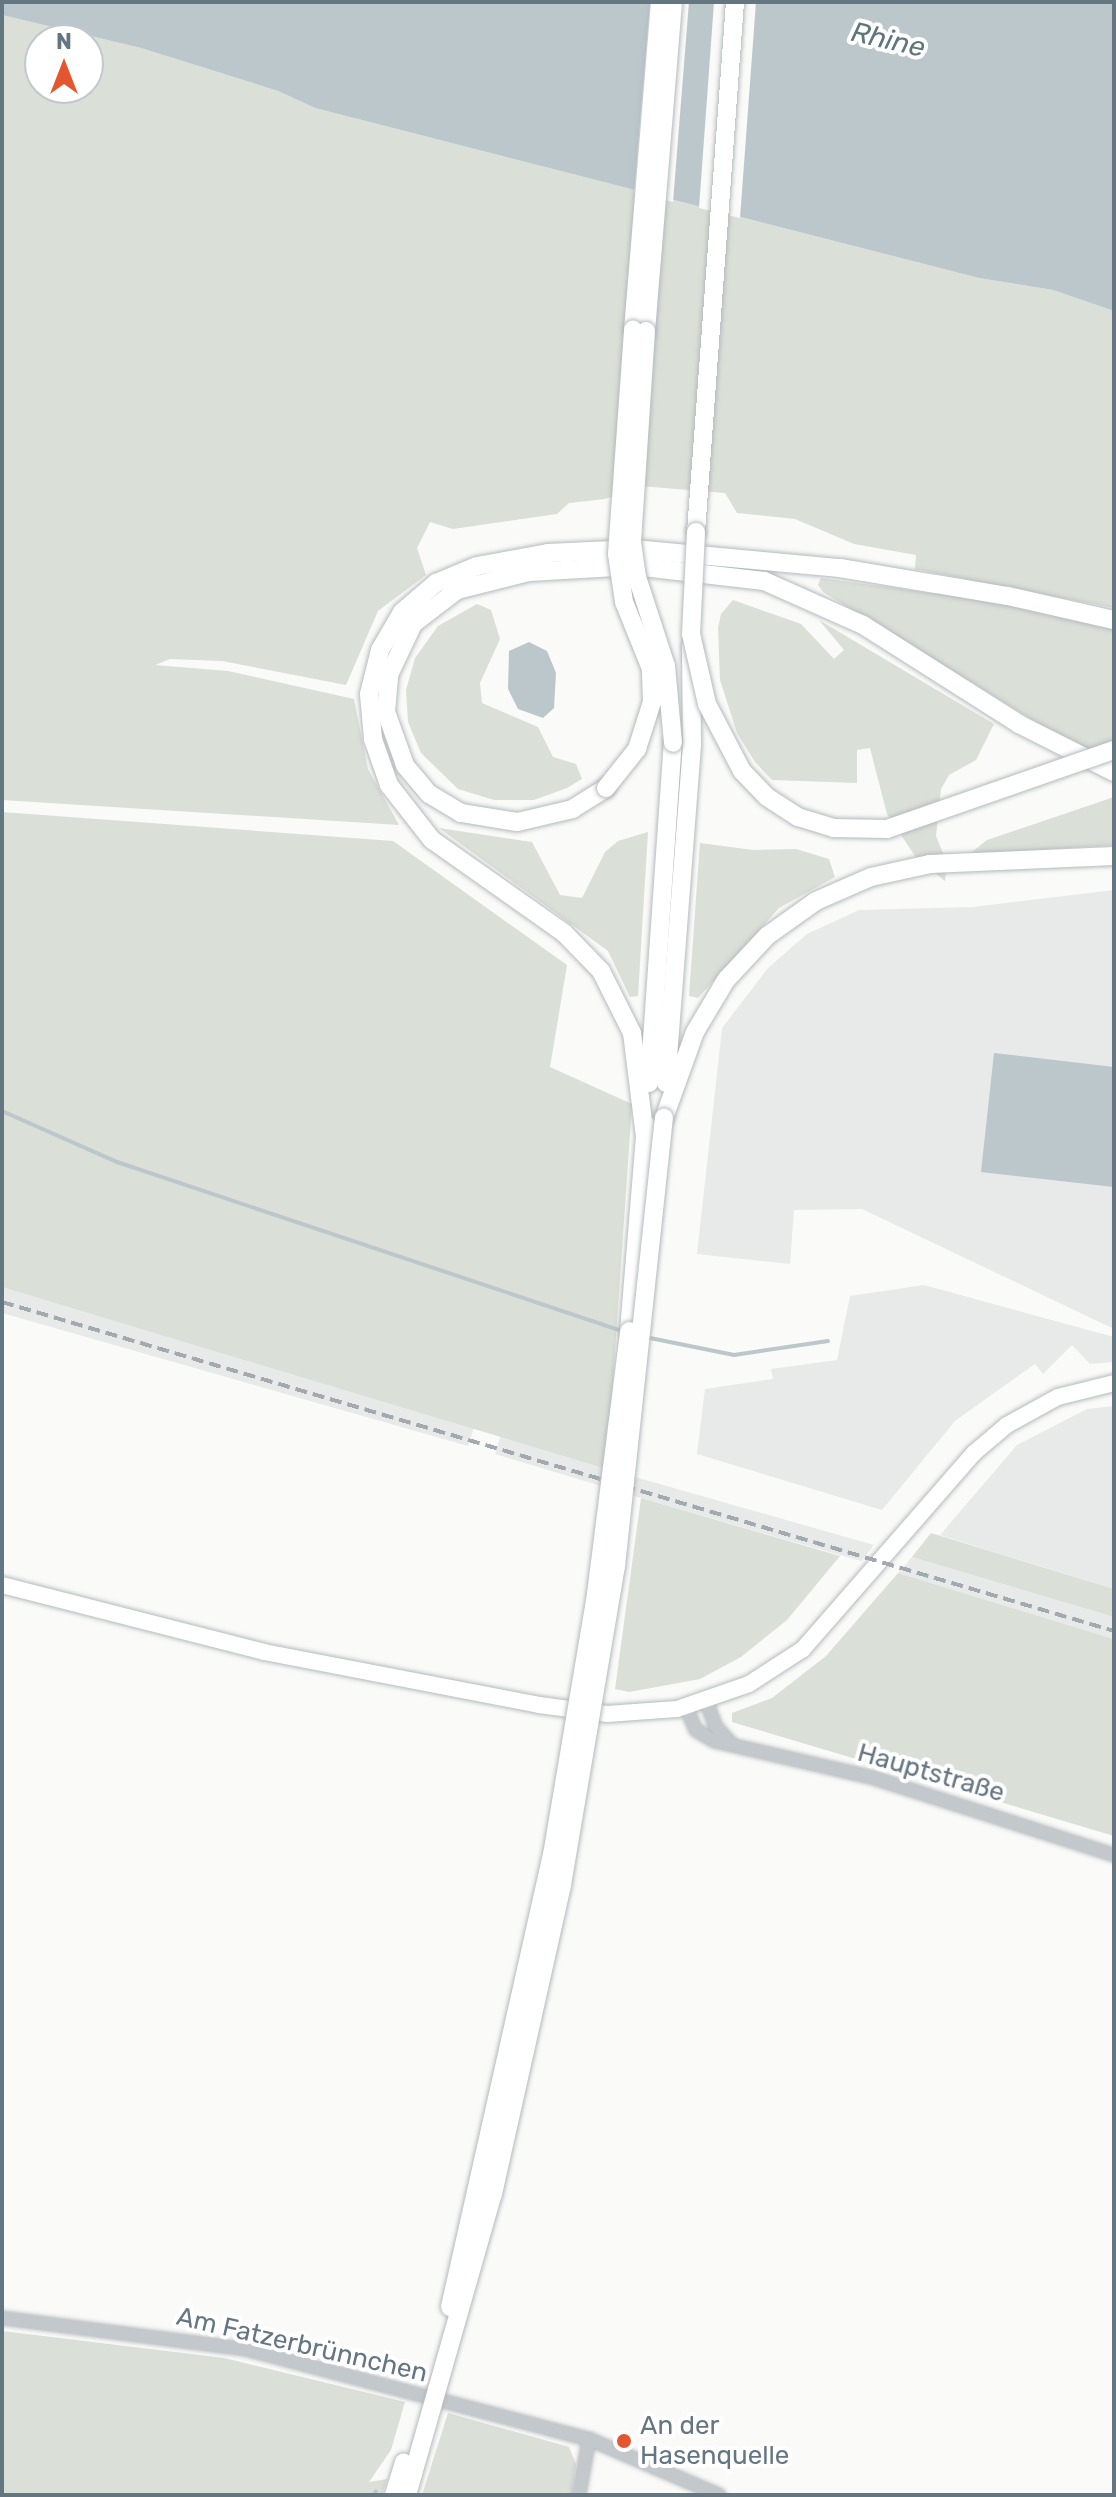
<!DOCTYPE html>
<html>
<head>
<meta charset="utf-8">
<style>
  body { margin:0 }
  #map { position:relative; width:1116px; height:2497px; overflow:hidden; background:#fafaf8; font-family:Rubik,sans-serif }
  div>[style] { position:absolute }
  .built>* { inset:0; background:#e8e9e9 }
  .green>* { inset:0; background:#dadfd7 }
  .water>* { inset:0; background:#bbc7cb }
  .pier>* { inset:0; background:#fafaf8 }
  .stream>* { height:4px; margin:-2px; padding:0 2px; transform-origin:2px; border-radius:2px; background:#bbc7cb }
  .roads { filter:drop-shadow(0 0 2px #b5babe) drop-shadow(0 0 2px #b5babe) }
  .minor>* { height:12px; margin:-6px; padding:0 6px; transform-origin:6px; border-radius:6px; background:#c3c8cc }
  .major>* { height:16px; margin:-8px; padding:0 8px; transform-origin:8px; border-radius:8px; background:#fff }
  .highway>* { height:18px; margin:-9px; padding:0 9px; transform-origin:9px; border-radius:9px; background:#fff }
  .rail>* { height:4px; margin-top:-2px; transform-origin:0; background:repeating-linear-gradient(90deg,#a2aab0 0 12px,transparent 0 18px) }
  .bridges { filter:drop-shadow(0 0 2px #b4b9bd) drop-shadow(0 0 2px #b4b9bd) }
  .highway-bridge>* { height:18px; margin:-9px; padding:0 9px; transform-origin:9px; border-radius:9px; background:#fff }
  .dots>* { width:22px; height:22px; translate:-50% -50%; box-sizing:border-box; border:4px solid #fff; border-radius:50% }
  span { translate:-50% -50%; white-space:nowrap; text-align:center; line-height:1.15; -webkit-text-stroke:8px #fff; paint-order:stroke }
  .street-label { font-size:26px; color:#657683 }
  .poi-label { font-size:26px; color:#657683 }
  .left { translate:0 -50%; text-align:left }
  .water-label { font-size:28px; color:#60757c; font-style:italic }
  .frame { position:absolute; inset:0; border:4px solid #657683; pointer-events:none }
  .north { position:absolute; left:24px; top:24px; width:80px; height:80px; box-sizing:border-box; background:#fff; border:2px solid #c1c8cd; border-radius:50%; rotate:0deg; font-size:22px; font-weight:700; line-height:32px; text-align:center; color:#657683 }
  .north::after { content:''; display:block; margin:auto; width:28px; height:36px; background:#e4572e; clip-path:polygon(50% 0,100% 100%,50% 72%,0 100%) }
</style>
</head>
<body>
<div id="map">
  <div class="built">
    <div style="clip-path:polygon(1114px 890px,1114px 1329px,862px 1209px,794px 1210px,790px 1264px,697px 1254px,722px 1028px,768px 968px,807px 934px,859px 910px,973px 907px)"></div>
    <div style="clip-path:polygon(924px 1285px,1114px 1337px,1114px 1362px,1090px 1364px,1072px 1345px,1043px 1374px,1035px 1364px,955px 1421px,882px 1510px,697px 1454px,705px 1389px,773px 1379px,771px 1369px,837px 1360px,850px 1296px)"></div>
    <div style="clip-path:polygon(2px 1287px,474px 1427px,468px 1446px,2px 1313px)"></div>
    <div style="clip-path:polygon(1114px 1406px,1114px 1589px,940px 1535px,1017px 1445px,1087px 1409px)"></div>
    <div style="clip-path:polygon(501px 1434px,607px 1469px,874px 1545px,861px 1561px,641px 1498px,495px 1454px)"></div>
    <div style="clip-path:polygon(912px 1557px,1114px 1617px,1114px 1639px,898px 1573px)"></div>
  </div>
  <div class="green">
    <div style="clip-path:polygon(evenodd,2px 15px,141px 48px,278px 91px,315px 108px,979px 278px,1053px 290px,1114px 311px,1114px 608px,915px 569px,916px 555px,854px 544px,795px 519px,737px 513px,725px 493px,640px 486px,605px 499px,569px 503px,557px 514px,453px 529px,430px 522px,417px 548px,426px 575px,378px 611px,346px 685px,222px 661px,170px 659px,155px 665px,228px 671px,354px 699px,368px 769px,399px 825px,2px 800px,2px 15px,40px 40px,88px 40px,88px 88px,40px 88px,40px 40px)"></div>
    <div style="clip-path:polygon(821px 578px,997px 602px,1114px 627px,1114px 764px,1074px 745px,823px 592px,818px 585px)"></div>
    <div style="clip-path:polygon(733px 600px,801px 624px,834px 659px,844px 650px,819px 620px,994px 724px,976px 760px,949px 775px,941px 789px,936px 836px,947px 863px,945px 881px,915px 856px,887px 814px,870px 748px,857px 750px,857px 783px,772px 780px,755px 762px,737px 733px,720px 680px,718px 628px,721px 614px)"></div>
    <div style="clip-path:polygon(477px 604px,491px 610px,500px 639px,480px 683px,482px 703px,538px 727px,553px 757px,576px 764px,582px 779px,567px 788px,534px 800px,494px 800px,458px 789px,421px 753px,408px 722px,406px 690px,415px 658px,438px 626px)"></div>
    <div style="clip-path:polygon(1114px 797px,1114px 845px,968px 855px,987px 840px)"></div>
    <div style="clip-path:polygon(2px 812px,393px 841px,567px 965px,550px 1067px,632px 1104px,607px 1469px,2px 1287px)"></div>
    <div style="clip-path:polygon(439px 828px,532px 842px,560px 895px,582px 898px,605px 852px,618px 841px,648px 832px,638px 996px,630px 997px,608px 951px)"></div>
    <div style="clip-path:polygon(700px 843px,753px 850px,796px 849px,829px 859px,835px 877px,779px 908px,698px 998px,689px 996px)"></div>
    <div style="clip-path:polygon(641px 1498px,840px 1556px,787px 1620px,741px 1657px,700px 1679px,629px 1692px,615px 1689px)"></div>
    <div style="clip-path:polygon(931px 1533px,1114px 1589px,1114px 1617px,912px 1557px)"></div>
    <div style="clip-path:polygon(898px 1573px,1114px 1639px,1114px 1836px,732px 1722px,732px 1713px,772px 1698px,826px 1656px)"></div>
    <div style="clip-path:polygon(2px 2331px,224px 2358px,405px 2402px,391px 2450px,369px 2482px,387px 2479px,382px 2495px,2px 2495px)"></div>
    <div style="clip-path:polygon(448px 2413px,569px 2447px,576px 2464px,572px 2495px,422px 2495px)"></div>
  </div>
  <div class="water">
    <div style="clip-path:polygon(2px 2px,1114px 2px,1114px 311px,1053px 290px,979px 278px,315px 108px,278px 91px,141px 48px,2px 15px)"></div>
    <div style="clip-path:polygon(529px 642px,547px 651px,556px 673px,554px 708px,543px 718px,518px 709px,508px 689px,509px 651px)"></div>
    <div style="clip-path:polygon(994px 1053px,1114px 1067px,1114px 1187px,981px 1172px)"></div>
  </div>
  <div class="pier">
    <div style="clip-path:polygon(650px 2px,689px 2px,673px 202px,634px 193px)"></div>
    <div style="clip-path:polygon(714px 2px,756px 2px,740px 218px,699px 208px)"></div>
  </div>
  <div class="stream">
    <div style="left:2px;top:1111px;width:126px;rotate:23.9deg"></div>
    <div style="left:117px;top:1162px;width:536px;rotate:18.5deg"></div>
    <div style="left:645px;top:1337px;width:91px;rotate:11.4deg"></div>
    <div style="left:734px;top:1355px;width:95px;rotate:-8.5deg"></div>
    <div style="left:374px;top:2495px;width:4px;rotate:-63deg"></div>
  </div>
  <div class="roads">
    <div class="minor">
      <div style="left:706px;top:1701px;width:28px;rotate:69deg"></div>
      <div style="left:716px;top:1727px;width:21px;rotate:47deg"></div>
      <div style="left:686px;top:1707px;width:25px;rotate:67deg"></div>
      <div style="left:696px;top:1730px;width:21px;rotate:31deg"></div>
      <div style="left:714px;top:1741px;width:164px;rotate:13deg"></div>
      <div style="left:874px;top:1778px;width:252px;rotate:17.8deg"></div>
      <div style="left:2px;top:2318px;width:245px;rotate:7.3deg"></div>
      <div style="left:245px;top:2349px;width:356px;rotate:14.7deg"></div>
      <div style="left:589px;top:2439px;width:142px;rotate:23.3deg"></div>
      <div style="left:579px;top:2495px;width:57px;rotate:-79.9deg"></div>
    </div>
    <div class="major">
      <div style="left:2px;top:1585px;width:270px;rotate:14.3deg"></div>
      <div style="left:264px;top:1652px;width:280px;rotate:10.9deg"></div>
      <div style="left:539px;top:1705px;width:69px;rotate:7.5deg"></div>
      <div style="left:607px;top:1714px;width:70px;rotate:-4.1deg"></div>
      <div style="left:677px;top:1709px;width:76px;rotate:-19.1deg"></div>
      <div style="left:749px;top:1684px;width:64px;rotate:-32.9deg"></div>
      <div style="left:803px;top:1649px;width:260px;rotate:-48.9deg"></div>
      <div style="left:974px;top:1453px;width:43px;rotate:-40.3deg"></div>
      <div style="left:1007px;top:1425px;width:58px;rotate:-28.8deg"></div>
      <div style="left:1058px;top:1397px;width:58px;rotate:-14deg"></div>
    </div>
    <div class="highway">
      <div style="left:633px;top:330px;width:329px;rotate:-85.3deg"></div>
      <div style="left:646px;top:331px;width:330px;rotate:-85.3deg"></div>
      <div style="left:696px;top:532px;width:531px;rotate:-85.79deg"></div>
      <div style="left:606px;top:788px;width:39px;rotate:148deg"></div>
      <div style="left:573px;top:809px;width:57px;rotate:166.9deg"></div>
      <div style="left:517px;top:822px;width:57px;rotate:-170.9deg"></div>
      <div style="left:461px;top:813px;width:37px;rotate:-149deg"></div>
      <div style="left:429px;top:794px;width:38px;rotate:-130deg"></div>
      <div style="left:405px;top:765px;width:56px;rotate:-109.7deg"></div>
      <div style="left:386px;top:712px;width:37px;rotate:-85deg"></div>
      <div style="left:389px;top:675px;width:56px;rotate:-64.8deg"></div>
      <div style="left:413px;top:624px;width:56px;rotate:-37.7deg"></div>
      <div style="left:457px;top:590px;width:74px;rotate:-14deg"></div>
      <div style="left:529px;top:572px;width:105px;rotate:-3.3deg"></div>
      <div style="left:634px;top:566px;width:131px;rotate:6.6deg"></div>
      <div style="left:764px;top:581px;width:108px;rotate:24deg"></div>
      <div style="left:863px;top:625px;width:185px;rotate:32.4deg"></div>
      <div style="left:1019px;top:724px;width:106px;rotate:26.8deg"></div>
      <div style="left:649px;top:1083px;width:341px;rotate:-86deg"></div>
      <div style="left:666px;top:1083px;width:340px;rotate:-85.6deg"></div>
      <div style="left:692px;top:744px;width:98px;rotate:-90.6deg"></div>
      <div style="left:664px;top:1118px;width:91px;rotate:-70.2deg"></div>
      <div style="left:695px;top:1032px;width:61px;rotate:-59.2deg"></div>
      <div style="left:726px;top:980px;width:60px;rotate:-47deg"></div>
      <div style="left:767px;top:936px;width:60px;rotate:-35.5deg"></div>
      <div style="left:816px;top:901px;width:60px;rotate:-23.6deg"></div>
      <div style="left:871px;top:877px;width:60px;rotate:-12.4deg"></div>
      <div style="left:930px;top:864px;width:184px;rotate:-2.5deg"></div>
      <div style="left:645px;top:1137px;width:105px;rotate:-97.1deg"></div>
      <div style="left:632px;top:1033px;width:69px;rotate:-116.6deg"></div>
      <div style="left:601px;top:971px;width:53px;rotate:-134.2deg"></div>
      <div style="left:564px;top:933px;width:161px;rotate:-144.8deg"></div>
      <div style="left:432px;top:840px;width:70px;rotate:-128deg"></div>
      <div style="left:389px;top:785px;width:49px;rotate:-109.2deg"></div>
      <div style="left:373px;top:739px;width:45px;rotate:-95.1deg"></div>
      <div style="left:369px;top:694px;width:45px;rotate:-76deg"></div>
      <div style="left:380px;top:650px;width:44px;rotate:-59.9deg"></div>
      <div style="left:402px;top:612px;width:45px;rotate:-40.5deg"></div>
      <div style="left:436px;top:583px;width:44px;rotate:-22.5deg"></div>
      <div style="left:477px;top:566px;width:72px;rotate:-10.4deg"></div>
      <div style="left:548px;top:553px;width:86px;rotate:-2.7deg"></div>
      <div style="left:634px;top:549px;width:207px;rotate:5.3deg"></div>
      <div style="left:840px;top:568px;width:170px;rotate:9.5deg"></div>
      <div style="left:1008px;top:596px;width:109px;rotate:12.8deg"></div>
      <div style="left:629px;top:1331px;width:207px;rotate:-85.3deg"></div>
    </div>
  </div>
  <div class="rail">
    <div style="left:2px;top:1302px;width:1160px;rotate:16.48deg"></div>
  </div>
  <div class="bridges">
    <div class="highway-bridge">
      <div style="left:646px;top:331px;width:211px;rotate:93.8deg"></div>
      <div style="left:632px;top:542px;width:35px;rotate:82deg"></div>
      <div style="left:637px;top:577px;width:94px;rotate:72deg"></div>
      <div style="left:666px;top:666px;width:77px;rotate:84.8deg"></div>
      <div style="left:696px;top:532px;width:102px;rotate:92.8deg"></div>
      <div style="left:691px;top:634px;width:72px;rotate:77.1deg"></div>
      <div style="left:707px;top:704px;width:76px;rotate:62.4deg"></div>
      <div style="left:742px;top:771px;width:36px;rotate:46deg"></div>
      <div style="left:767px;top:797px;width:37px;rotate:33deg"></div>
      <div style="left:798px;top:817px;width:37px;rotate:17deg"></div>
      <div style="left:833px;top:828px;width:54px;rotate:1.1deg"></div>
      <div style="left:887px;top:829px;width:240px;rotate:-19.2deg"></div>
      <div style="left:606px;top:788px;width:50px;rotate:-51.5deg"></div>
      <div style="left:637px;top:749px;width:49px;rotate:-72.3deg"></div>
      <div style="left:652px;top:702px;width:33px;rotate:-92deg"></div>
      <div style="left:651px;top:669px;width:72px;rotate:-111.9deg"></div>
      <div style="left:624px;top:602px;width:49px;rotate:-98.3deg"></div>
      <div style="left:617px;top:554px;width:225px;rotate:-85.9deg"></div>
      <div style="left:450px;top:2307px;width:463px;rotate:-77.3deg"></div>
      <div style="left:552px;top:1855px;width:265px;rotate:-80.4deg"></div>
      <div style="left:596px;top:1594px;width:265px;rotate:-82.8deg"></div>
      <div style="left:394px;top:2495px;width:34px;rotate:-73deg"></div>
      <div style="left:407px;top:2495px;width:313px;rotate:-74.1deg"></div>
      <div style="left:493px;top:2194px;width:317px;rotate:-77.4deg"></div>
      <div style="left:562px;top:1885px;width:324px;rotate:-80.4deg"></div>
      <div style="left:616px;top:1566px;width:451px;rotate:-83.9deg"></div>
    </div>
  </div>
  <div class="dots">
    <div style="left:624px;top:2441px;background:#e4572e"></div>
  </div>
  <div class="street-label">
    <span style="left:931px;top:1773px;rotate:16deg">Hauptstraße</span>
    <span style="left:302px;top:2345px;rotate:13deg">Am Fatzerbrünnchen</span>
  </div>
  <div class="poi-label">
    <span class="left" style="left:640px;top:2441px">An der<br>Hasenquelle</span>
  </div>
  <div class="water-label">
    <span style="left:888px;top:40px;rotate:13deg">Rhine</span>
  </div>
  <div class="frame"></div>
  <div class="north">N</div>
</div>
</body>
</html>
